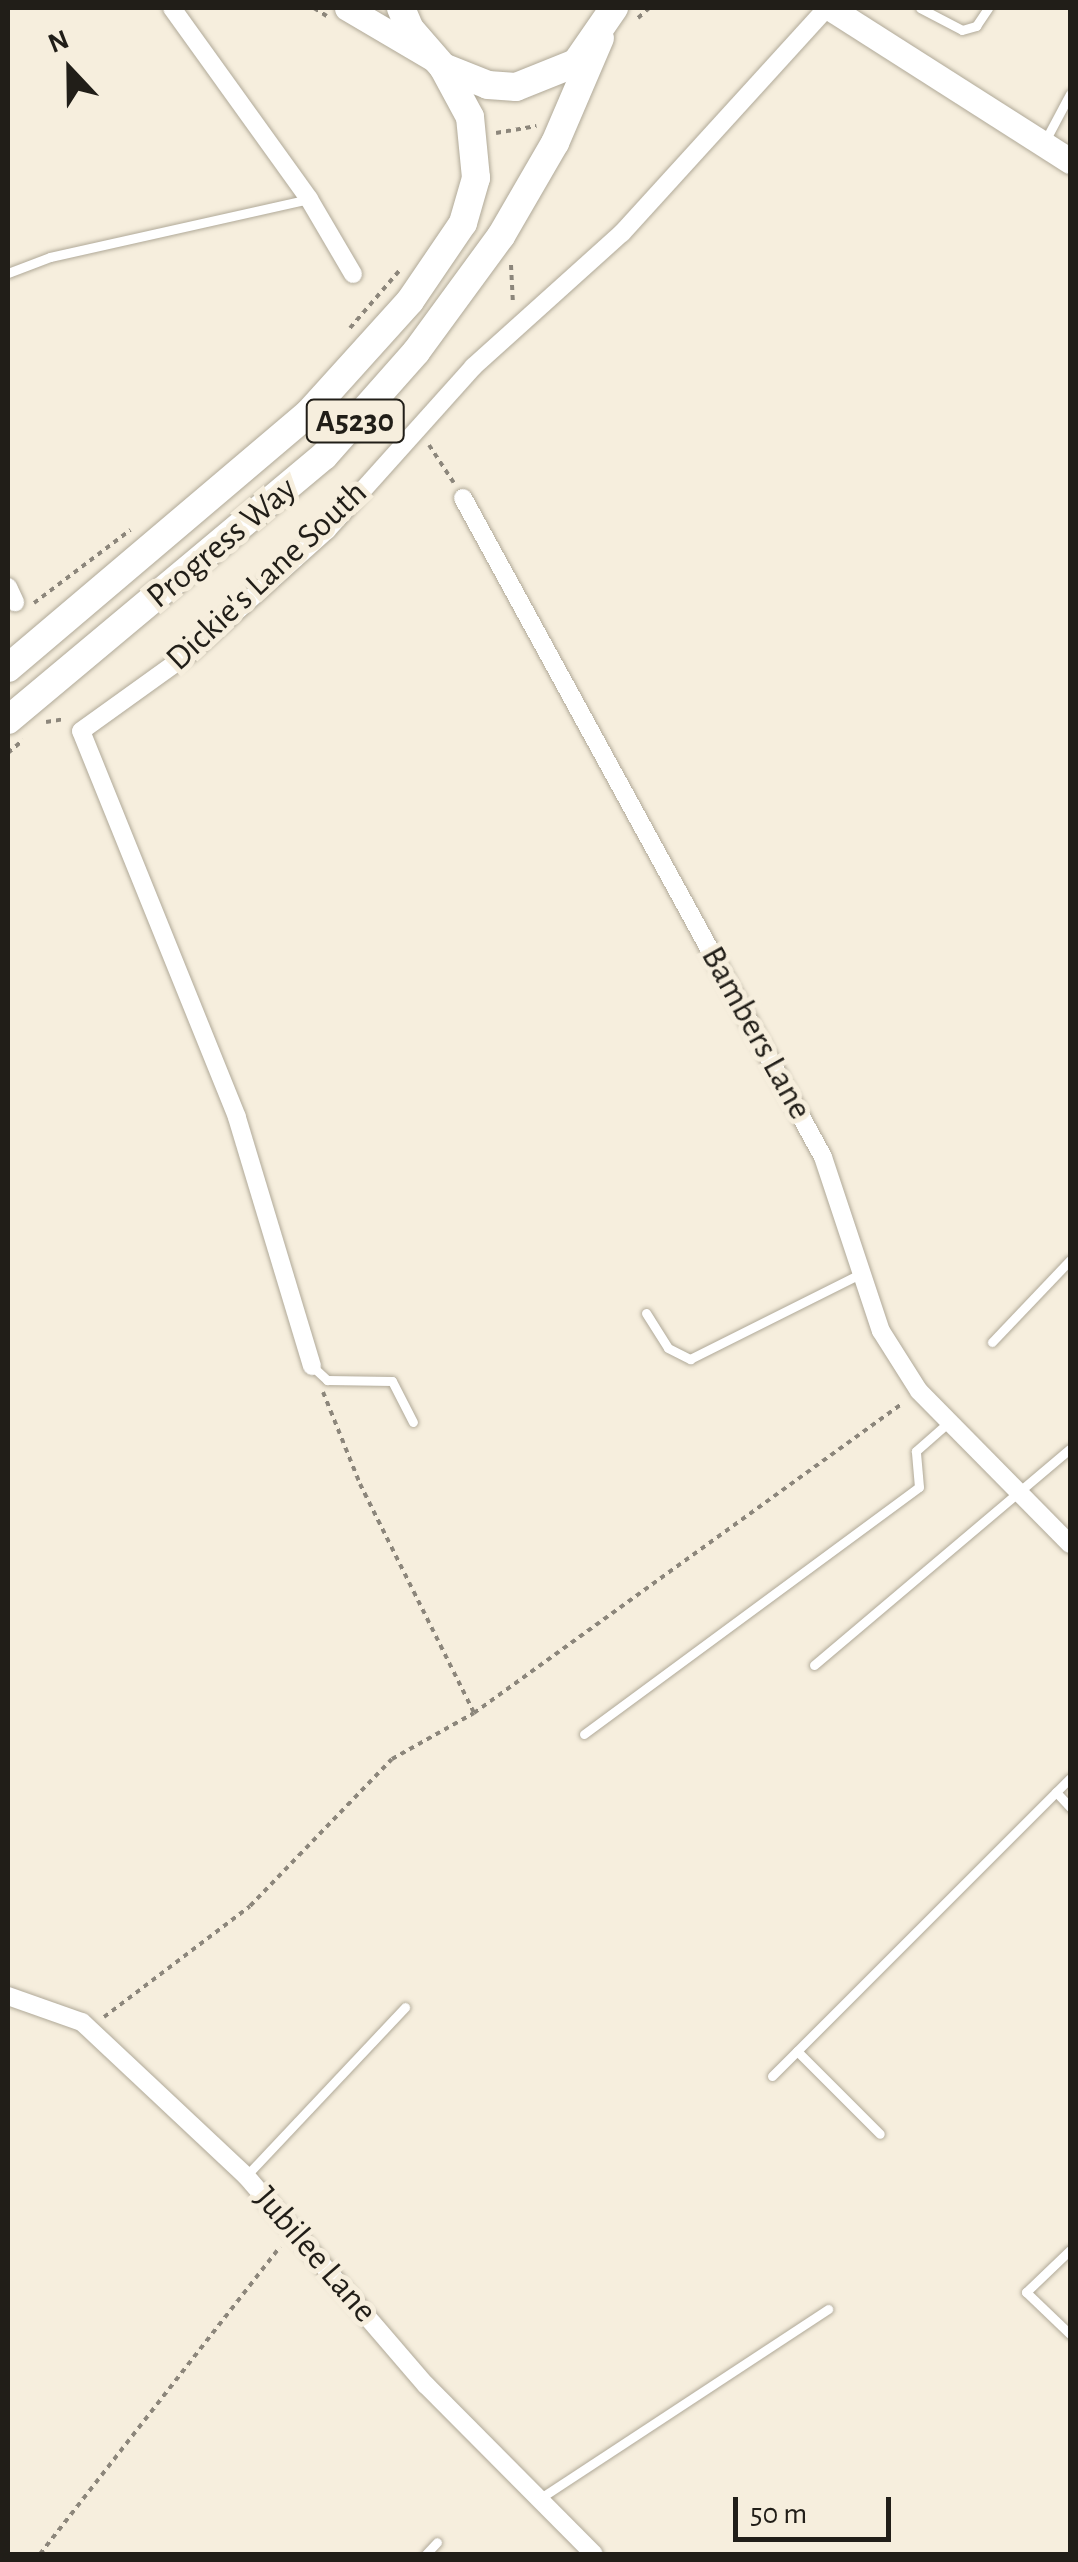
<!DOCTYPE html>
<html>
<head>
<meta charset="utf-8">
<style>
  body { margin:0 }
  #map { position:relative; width:1078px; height:2562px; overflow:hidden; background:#f6eedd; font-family:"Alegreya Sans",sans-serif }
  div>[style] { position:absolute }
  .path>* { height:4px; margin-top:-2px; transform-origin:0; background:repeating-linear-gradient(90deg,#8c867b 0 5px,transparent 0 10px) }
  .roads { filter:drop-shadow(0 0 2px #b0a998) drop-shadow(0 0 2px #b0a998) }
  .lane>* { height:9px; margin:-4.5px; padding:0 4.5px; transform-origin:4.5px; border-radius:4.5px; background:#fff }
  .street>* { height:18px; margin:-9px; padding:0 9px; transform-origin:9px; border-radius:9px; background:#fff }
  .secondary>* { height:25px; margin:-12.5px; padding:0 12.5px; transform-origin:12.5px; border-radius:12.5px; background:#fff }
  .primary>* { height:28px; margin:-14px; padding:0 14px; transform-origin:14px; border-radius:14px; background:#fff }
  span { translate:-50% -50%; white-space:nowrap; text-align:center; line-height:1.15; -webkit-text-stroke:10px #f6eedd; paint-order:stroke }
  .shield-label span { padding:2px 8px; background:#f6eedd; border:2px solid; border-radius:8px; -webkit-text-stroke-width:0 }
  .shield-label { font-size:32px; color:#211e18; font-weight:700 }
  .street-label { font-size:35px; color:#211e18 }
  .frame { position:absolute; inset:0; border:10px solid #211e18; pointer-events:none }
  .north { position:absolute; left:20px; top:20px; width:100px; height:100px; -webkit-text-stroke:8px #f6eedd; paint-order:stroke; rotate:338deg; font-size:28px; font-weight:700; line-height:40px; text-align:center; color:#211e18 }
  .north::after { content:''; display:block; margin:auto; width:35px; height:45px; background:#211e18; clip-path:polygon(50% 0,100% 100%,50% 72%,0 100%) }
  .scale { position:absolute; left:733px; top:2497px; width:158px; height:45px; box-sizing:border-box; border:5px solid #211e18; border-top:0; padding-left:12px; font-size:30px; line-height:35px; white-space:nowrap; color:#211e18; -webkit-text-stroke:8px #f6eedd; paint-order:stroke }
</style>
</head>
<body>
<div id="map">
  <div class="path">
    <div style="left:314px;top:8px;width:15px;rotate:32deg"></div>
    <div style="left:638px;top:18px;width:15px;rotate:-42deg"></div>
    <div style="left:496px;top:133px;width:41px;rotate:-9.9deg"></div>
    <div style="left:511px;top:265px;width:40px;rotate:87.1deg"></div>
    <div style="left:350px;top:328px;width:75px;rotate:-49.3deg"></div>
    <div style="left:429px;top:445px;width:45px;rotate:56.7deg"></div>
    <div style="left:34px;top:603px;width:121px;rotate:-37.2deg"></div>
    <div style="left:46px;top:722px;width:20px;rotate:-9deg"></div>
    <div style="left:8px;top:753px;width:20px;rotate:-41deg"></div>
    <div style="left:323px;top:1392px;width:99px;rotate:68.1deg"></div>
    <div style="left:360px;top:1484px;width:256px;rotate:63.5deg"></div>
    <div style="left:104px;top:2017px;width:183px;rotate:-37.2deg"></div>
    <div style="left:250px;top:1906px;width:204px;rotate:-46deg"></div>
    <div style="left:392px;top:1759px;width:94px;rotate:-29.3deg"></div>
    <div style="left:474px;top:1713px;width:529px;rotate:-35.85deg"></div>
    <div style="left:40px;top:2554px;width:390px;rotate:-52deg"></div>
  </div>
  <div class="roads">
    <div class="lane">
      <div style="left:920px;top:8px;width:47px;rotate:27.6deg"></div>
      <div style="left:962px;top:30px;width:15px;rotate:-16deg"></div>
      <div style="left:976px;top:26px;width:22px;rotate:-56deg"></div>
      <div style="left:1045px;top:141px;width:53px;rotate:-62deg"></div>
      <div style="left:8px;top:273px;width:45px;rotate:-20.9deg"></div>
      <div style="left:50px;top:257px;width:265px;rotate:-12.6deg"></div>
      <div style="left:646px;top:1313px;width:41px;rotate:57.8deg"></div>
      <div style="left:668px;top:1348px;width:25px;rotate:27deg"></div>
      <div style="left:690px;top:1359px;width:190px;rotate:-26.6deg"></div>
      <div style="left:992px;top:1342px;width:113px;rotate:-46.4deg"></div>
      <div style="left:312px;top:1366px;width:21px;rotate:43deg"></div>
      <div style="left:327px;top:1380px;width:65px;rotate:0.9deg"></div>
      <div style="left:392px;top:1381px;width:46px;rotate:62.9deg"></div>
      <div style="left:814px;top:1665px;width:335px;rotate:-40.2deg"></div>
      <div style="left:584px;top:1734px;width:416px;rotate:-36.4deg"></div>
      <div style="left:919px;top:1487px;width:36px;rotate:-95deg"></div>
      <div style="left:916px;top:1451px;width:44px;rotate:-41.3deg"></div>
      <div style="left:1056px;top:1792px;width:21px;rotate:47deg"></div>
      <div style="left:797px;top:2051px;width:117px;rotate:45deg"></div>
      <div style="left:772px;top:2076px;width:421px;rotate:-45deg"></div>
      <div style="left:246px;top:2176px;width:232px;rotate:-46.7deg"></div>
      <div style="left:1070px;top:2250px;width:61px;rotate:136.3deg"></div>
      <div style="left:1026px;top:2292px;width:61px;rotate:43.7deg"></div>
      <div style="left:539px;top:2499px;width:346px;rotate:-33.3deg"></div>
      <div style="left:426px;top:2554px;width:16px;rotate:-47deg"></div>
    </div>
    <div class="street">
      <div style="left:172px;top:8px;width:235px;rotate:54.3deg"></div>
      <div style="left:309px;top:199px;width:87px;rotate:59.6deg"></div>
      <div style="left:463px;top:498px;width:751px;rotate:61.35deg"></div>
      <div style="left:823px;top:1157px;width:183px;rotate:71.6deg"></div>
      <div style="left:881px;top:1331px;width:71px;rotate:57.7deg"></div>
      <div style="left:919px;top:1391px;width:215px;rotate:45.4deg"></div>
      <div style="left:8px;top:587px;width:17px;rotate:65deg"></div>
      <div style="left:312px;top:1366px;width:260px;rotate:-106.8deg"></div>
      <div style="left:237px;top:1117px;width:416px;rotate:-112deg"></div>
      <div style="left:81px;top:731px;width:135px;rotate:-35.7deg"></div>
      <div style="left:191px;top:652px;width:183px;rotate:-41.9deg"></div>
      <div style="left:327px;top:530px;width:219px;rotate:-48.1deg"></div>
      <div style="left:473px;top:367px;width:200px;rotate:-42deg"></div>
      <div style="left:622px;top:233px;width:304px;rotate:-47.7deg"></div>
      <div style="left:8px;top:1996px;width:78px;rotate:19.4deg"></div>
      <div style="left:82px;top:2022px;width:225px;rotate:43.2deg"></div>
      <div style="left:246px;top:2176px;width:276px;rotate:49.3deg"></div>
      <div style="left:426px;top:2385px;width:238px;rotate:45.2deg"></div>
    </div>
    <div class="secondary">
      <div style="left:347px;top:8px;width:101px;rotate:30.4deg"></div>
      <div style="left:830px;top:8px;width:285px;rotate:32.5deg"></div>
    </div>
    <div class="primary">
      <div style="left:401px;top:8px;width:23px;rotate:67deg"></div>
      <div style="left:410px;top:29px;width:50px;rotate:49deg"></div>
      <div style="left:443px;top:67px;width:48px;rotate:21.8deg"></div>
      <div style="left:488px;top:85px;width:28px;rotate:4deg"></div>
      <div style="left:516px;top:87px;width:65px;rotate:-21.8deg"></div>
      <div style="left:576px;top:63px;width:67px;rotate:-55.4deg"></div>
      <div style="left:8px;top:668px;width:393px;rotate:-40.3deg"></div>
      <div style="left:308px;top:414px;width:152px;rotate:-47.9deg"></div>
      <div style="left:410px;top:301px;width:94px;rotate:-55.8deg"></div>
      <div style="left:463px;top:223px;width:47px;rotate:-73.9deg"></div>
      <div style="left:476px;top:178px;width:61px;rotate:-95.6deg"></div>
      <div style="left:470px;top:117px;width:57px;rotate:-118.4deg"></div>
      <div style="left:8px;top:720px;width:412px;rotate:-39.9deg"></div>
      <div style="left:324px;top:456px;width:139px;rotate:-48.5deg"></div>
      <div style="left:416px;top:352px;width:144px;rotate:-53.8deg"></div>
      <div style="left:501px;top:236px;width:108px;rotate:-59.9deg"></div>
      <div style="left:555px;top:143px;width:114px;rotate:-66.8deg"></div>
    </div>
  </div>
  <div class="shield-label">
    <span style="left:355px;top:421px">A5230</span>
  </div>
  <div class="street-label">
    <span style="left:222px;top:543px;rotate:-40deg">Progress Way</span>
    <span style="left:267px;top:576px;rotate:-43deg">Dickie's Lane South</span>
    <span style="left:756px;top:1033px;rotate:61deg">Bambers Lane</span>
    <span style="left:315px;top:2255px;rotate:49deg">Jubilee Lane</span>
  </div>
  <div class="frame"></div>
  <div class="north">N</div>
  <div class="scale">50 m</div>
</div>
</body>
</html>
